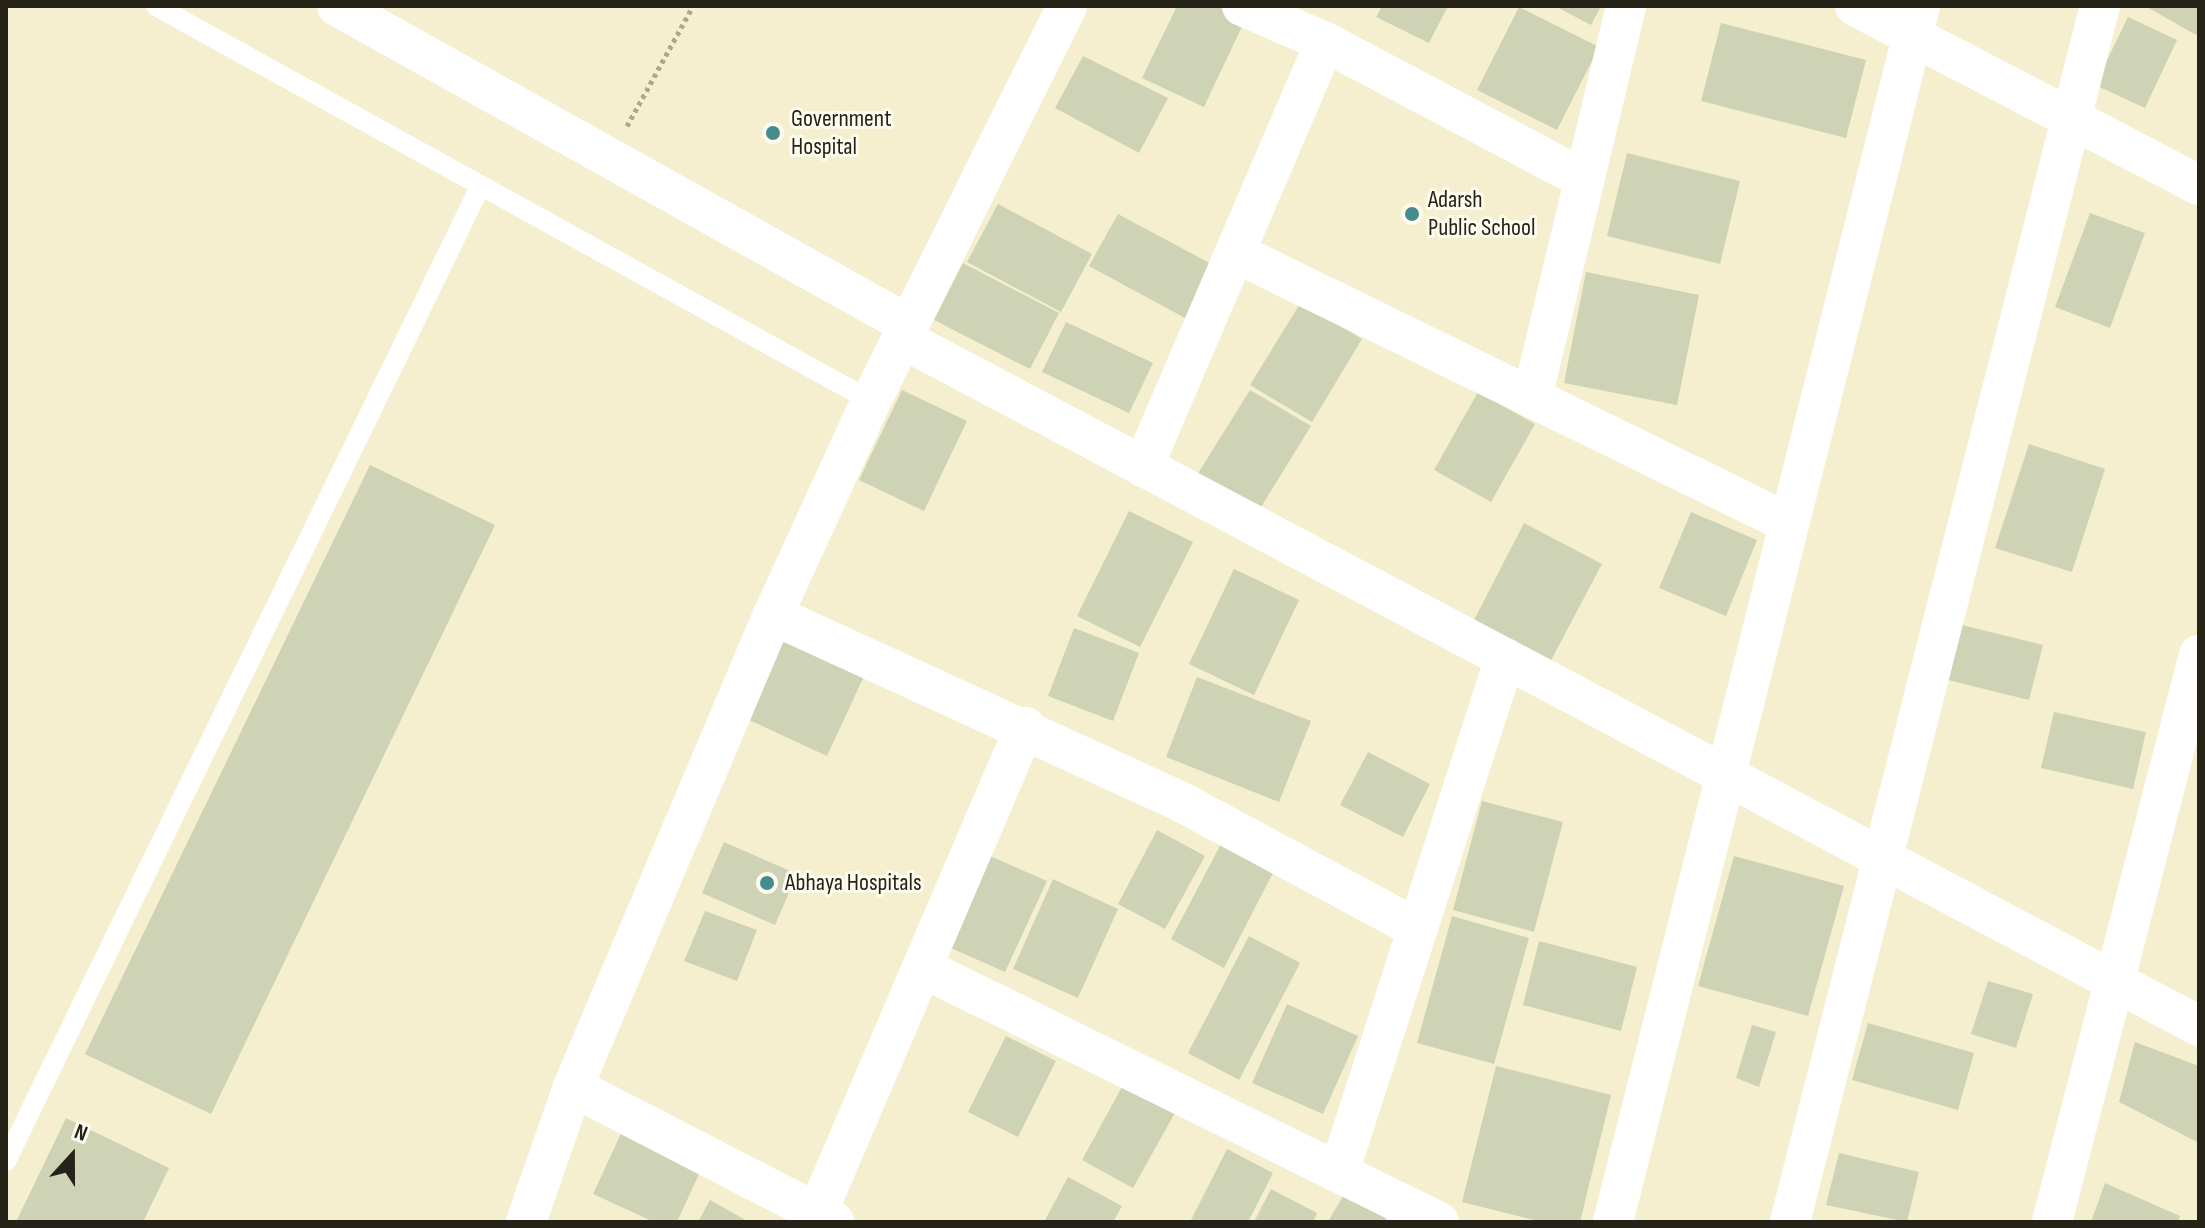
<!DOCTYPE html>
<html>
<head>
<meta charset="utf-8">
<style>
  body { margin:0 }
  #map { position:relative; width:2205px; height:1228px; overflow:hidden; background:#f6efcf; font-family:"Sofia Sans Condensed",sans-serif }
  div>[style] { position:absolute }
  .building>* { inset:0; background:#cdd3b4 }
  .path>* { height:5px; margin-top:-2.5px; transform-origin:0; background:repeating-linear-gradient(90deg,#aca78e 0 4px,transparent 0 8px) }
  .lane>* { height:20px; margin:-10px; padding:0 10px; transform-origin:10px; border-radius:10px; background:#fff }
  .street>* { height:40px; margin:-20px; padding:0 20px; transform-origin:20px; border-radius:20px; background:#fff }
  .dots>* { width:22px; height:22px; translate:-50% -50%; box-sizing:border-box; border:4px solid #fefcef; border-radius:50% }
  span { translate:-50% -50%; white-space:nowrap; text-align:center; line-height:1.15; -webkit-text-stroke:6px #fefcef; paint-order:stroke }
  .poi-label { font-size:24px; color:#252217 }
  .left { translate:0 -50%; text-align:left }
  .frame { position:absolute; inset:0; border:8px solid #252217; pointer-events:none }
  .north { position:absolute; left:32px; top:1116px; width:80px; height:80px; -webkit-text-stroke:6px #fefcef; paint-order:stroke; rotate:21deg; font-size:22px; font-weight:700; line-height:32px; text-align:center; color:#252217 }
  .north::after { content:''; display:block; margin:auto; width:28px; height:36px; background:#252217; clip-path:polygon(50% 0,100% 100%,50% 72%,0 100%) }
</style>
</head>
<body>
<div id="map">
  <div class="building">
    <div style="clip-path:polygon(1177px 6px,1220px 6px,1246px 18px,1204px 107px,1142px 78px)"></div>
    <div style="clip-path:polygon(1382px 6px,1448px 6px,1429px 43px,1376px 17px)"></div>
    <div style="clip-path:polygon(1555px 6px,1601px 6px,1591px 25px)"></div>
    <div style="clip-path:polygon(2145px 6px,2199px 6px,2199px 33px,2198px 36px)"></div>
    <div style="clip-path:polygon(1519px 7px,1599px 47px,1557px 130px,1477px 90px)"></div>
    <div style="clip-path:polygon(2128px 17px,2177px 40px,2145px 108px,2095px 85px)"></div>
    <div style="clip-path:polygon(1721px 23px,1866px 60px,1846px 138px,1701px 101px)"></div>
    <div style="clip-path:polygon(1083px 56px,1168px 98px,1139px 153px,1055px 108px)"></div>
    <div style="clip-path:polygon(1627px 153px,1740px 181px,1720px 264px,1607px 236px)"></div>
    <div style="clip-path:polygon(998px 204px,1092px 254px,1061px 312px,967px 262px)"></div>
    <div style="clip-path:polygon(2090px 213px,2145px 233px,2110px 328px,2055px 307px)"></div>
    <div style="clip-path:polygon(1118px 214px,1215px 266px,1187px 319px,1089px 266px)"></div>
    <div style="clip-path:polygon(963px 263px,1059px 313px,1030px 369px,934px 320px)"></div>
    <div style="clip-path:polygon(1586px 272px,1699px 295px,1677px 405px,1564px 383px)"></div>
    <div style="clip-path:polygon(1301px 302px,1362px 339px,1312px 422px,1250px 385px)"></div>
    <div style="clip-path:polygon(1066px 322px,1153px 363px,1129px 413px,1042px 372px)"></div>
    <div style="clip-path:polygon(902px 390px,967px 421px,924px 511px,859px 480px)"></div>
    <div style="clip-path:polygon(1250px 390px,1311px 426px,1258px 512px,1197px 475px)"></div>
    <div style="clip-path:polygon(1478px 392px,1535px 424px,1491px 502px,1434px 470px)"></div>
    <div style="clip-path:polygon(2029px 444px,2105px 469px,2072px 572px,1995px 548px)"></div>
    <div style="clip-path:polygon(370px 465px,495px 525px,211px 1114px,85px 1054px)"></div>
    <div style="clip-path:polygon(1129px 511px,1193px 542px,1140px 647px,1077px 616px)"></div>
    <div style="clip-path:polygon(1691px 512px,1757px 540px,1726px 616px,1659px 588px)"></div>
    <div style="clip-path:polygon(1524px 523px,1602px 564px,1548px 666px,1471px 626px)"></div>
    <div style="clip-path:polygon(1234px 569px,1299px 600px,1254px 695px,1189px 664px)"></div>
    <div style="clip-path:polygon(1954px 623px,2043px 645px,2029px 700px,1940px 678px)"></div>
    <div style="clip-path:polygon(1074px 628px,1139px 653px,1113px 721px,1048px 696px)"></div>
    <div style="clip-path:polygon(785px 637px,865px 674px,827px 756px,747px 719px)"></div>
    <div style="clip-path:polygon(1197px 677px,1311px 721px,1279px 802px,1166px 757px)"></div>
    <div style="clip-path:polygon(2054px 712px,2146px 732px,2133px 789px,2041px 768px)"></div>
    <div style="clip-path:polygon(1368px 752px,1430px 784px,1403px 837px,1340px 805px)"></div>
    <div style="clip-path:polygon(1482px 801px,1563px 822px,1534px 932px,1453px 910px)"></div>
    <div style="clip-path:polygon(1157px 830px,1205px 856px,1165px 929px,1118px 904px)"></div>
    <div style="clip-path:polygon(724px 842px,797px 874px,775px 925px,702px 893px)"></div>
    <div style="clip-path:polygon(1222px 842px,1275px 869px,1224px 968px,1171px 939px)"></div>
    <div style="clip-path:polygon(983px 853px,1047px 881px,1005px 972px,942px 944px)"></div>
    <div style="clip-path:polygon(1734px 856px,1844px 886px,1808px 1016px,1698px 986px)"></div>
    <div style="clip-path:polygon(1053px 879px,1118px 909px,1078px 998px,1013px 969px)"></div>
    <div style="clip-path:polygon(705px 911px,757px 930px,737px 981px,684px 961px)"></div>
    <div style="clip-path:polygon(1452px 916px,1529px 938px,1494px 1064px,1417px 1043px)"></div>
    <div style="clip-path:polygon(1249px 936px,1300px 963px,1239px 1080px,1188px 1053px)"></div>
    <div style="clip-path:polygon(1539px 941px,1637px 967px,1621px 1031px,1523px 1005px)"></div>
    <div style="clip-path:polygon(1988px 981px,2033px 994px,2016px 1048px,1971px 1034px)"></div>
    <div style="clip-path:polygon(1287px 1004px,1358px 1036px,1323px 1114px,1252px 1083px)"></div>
    <div style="clip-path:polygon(1868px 1023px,1974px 1053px,1958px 1110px,1852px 1080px)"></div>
    <div style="clip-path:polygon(1752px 1025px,1776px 1032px,1759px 1087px,1736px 1078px)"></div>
    <div style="clip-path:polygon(1006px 1036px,1056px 1061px,1018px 1137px,968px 1112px)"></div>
    <div style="clip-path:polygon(2135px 1042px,2199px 1066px,2199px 1143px,2119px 1102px)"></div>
    <div style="clip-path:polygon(1496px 1066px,1611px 1095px,1580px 1222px,1542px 1222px,1462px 1202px)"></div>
    <div style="clip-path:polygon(1124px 1083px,1176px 1111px,1133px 1188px,1082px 1160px)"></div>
    <div style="clip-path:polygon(66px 1118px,169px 1168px,143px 1222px,16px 1222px)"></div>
    <div style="clip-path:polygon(625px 1125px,705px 1161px,677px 1222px,654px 1222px,593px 1194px)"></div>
    <div style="clip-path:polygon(1227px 1149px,1273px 1173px,1248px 1222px,1190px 1222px)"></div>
    <div style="clip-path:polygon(1839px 1153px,1919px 1172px,1907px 1222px,1826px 1205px)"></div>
    <div style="clip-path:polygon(1068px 1177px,1122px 1206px,1113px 1222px,1044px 1222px)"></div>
    <div style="clip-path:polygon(2105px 1183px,2180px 1216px,2178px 1222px,2091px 1222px)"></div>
    <div style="clip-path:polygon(1271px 1189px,1317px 1213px,1313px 1222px,1254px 1222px)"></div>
    <div style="clip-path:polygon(1344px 1194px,1386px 1218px,1384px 1222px,1328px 1222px)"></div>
    <div style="clip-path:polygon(710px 1200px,749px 1222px,698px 1222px)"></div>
  </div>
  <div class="path">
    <div style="left:627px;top:126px;width:137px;rotate:-61.2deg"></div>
  </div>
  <div class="lane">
    <div style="left:156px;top:6px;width:817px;rotate:28.92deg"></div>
    <div style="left:6px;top:1161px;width:1085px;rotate:-64.05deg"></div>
  </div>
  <div class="street">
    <div style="left:337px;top:6px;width:655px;rotate:29.15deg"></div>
    <div style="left:1242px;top:6px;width:90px;rotate:23.4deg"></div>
    <div style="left:1325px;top:42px;width:291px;rotate:27.9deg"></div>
    <div style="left:1855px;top:6px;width:388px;rotate:27.5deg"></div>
    <div style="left:1236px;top:253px;width:612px;rotate:26.06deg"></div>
    <div style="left:903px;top:339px;width:1467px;rotate:27.93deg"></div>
    <div style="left:1532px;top:398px;width:403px;rotate:-76.5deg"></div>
    <div style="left:1143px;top:467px;width:462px;rotate:-66.8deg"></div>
    <div style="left:773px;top:615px;width:453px;rotate:24.6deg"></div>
    <div style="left:1185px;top:804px;width:262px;rotate:28.2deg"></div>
    <div style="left:923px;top:968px;width:575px;rotate:26.21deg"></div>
    <div style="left:573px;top:1087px;width:294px;rotate:27.3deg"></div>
    <div style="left:1340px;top:1169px;width:537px;rotate:-72.1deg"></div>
    <div style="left:817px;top:1213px;width:529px;rotate:-66.83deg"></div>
    <div style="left:526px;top:1222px;width:143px;rotate:-70.8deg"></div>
    <div style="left:573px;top:1087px;width:513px;rotate:-67.04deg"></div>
    <div style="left:773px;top:615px;width:235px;rotate:-65.4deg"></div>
    <div style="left:871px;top:401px;width:441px;rotate:-63.6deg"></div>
    <div style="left:1613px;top:1222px;width:1254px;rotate:-75.83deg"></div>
    <div style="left:1790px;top:1222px;width:1255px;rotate:-75.7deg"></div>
    <div style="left:2052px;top:1222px;width:586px;rotate:-75.47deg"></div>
  </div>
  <div class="dots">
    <div style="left:773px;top:133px;background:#458d8c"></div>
    <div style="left:1412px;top:214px;background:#458d8c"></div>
    <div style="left:767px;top:883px;background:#458d8c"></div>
  </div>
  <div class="poi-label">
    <span class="left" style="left:791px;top:133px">Government<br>Hospital</span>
    <span class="left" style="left:1428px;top:214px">Adarsh<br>Public School</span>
    <span class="left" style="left:785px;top:883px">Abhaya Hospitals</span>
  </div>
  <div class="frame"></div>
  <div class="north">N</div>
</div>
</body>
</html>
